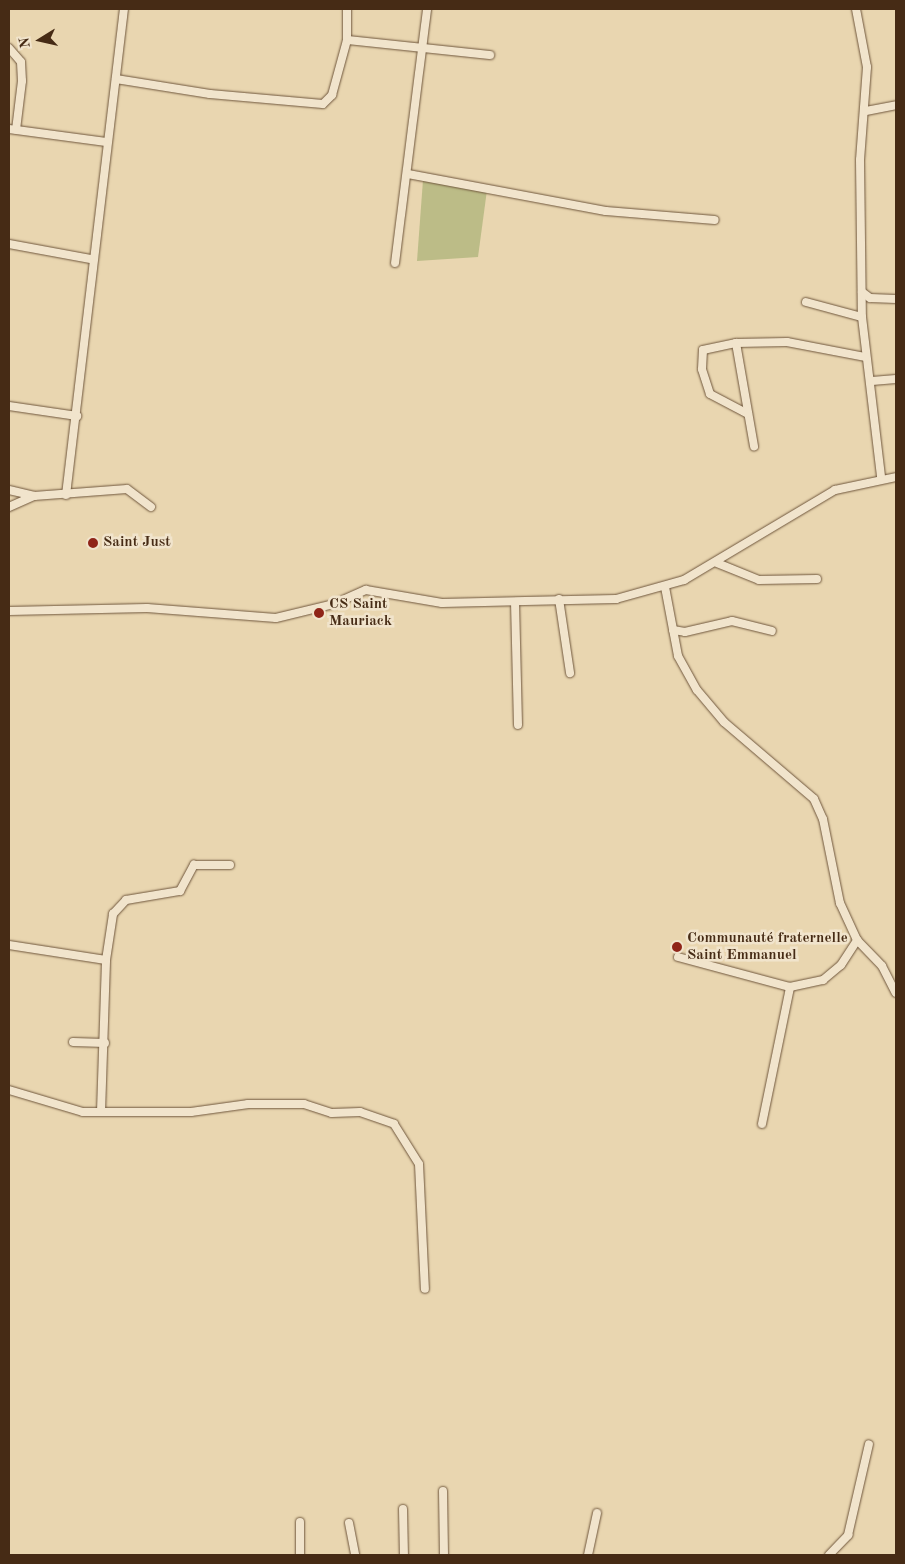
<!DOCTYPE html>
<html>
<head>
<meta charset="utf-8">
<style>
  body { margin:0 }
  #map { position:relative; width:905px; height:1564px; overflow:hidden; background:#e9d6b0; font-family:"Old Standard TT",serif }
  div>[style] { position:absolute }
  .green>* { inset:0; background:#bcbc87 }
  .roads { filter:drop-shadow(0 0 1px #6f563c) drop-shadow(0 0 1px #6f563c) }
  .minor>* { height:8px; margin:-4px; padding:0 4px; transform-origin:4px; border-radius:4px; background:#f1e4cc }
  .dots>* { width:14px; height:14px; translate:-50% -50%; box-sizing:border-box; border:2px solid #f1e4cc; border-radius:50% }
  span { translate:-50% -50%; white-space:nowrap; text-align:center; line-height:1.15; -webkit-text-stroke:5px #f1e4cc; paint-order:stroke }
  .poi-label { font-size:15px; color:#462b15; font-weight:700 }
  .left { translate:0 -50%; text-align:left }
  .frame { position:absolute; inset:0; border:10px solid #462b15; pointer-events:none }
  .north { position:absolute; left:15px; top:15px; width:50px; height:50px; -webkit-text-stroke:4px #f1e4cc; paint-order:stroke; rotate:260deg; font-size:14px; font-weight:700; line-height:20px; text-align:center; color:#462b15 }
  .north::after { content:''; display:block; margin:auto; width:18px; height:22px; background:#462b15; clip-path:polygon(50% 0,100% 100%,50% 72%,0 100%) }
</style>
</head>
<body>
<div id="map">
  <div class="green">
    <div style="clip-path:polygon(423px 180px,487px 190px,478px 257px,417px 261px)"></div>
  </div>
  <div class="roads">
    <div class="minor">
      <div style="left:856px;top:9px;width:59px;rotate:79.3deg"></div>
      <div style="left:867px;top:67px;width:93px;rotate:94.3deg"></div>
      <div style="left:860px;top:160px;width:157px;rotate:89.3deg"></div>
      <div style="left:862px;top:317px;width:161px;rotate:83.2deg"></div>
      <div style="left:347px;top:40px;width:144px;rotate:6deg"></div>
      <div style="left:9px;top:48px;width:18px;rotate:49deg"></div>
      <div style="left:21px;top:62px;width:19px;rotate:87deg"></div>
      <div style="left:22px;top:81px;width:49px;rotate:97deg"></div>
      <div style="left:116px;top:79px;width:95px;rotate:9.1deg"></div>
      <div style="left:210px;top:94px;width:113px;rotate:5.1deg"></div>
      <div style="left:323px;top:104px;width:13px;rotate:-45deg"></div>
      <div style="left:332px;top:95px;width:57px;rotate:-74.7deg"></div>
      <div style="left:347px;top:40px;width:31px;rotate:-90deg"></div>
      <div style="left:866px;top:111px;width:31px;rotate:-11deg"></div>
      <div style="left:9px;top:129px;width:98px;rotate:7.6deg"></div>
      <div style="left:408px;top:174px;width:201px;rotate:10.6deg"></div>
      <div style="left:606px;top:211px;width:109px;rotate:4.7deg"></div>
      <div style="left:9px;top:244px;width:83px;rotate:10.4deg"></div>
      <div style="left:395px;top:263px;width:256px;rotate:-82.8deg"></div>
      <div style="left:862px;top:292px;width:10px;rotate:37deg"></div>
      <div style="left:870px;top:298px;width:26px;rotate:2deg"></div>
      <div style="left:806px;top:302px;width:58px;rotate:15deg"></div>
      <div style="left:736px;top:343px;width:105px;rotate:80.1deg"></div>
      <div style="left:872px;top:381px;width:24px;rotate:-5deg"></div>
      <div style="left:9px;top:406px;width:69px;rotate:8.4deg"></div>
      <div style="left:748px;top:414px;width:43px;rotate:-152.2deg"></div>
      <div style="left:710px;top:394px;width:26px;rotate:-108deg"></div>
      <div style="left:702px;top:369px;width:19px;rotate:-87deg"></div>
      <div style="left:703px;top:350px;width:34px;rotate:-12deg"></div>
      <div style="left:736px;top:343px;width:51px;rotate:-1.1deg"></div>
      <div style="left:787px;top:342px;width:79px;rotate:10.9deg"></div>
      <div style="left:9px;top:490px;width:26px;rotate:13deg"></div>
      <div style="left:34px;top:496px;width:93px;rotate:-4.3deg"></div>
      <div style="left:127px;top:489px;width:30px;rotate:37deg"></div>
      <div style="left:66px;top:495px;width:489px;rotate:-83.2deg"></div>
      <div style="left:9px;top:507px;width:27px;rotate:-24deg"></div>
      <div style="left:717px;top:563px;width:45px;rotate:22deg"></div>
      <div style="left:759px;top:580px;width:58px;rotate:-1deg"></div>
      <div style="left:665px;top:587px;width:70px;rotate:79.3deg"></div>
      <div style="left:678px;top:656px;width:39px;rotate:61deg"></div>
      <div style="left:697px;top:690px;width:42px;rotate:49.8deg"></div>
      <div style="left:724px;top:722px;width:118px;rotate:40.5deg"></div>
      <div style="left:814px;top:799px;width:22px;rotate:66deg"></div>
      <div style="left:823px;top:819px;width:86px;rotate:78.6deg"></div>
      <div style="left:840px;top:903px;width:41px;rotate:65.3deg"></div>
      <div style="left:857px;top:940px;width:36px;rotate:46deg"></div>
      <div style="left:882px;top:966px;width:30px;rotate:63deg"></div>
      <div style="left:559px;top:599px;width:75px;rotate:81.5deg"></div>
      <div style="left:515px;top:602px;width:123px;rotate:88.6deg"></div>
      <div style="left:9px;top:611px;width:138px;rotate:-1.2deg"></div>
      <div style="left:147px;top:608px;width:129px;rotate:4.4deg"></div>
      <div style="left:276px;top:618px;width:60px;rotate:-13.6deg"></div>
      <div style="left:334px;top:604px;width:35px;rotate:-24deg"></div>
      <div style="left:366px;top:590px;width:77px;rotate:9.7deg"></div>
      <div style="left:442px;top:603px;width:174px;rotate:-1.3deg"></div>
      <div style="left:616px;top:599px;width:71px;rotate:-15.6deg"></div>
      <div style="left:684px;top:580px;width:176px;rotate:-30.8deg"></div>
      <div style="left:835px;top:490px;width:62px;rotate:-12deg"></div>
      <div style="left:673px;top:630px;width:12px;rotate:9deg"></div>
      <div style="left:685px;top:632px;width:48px;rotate:-13.2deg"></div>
      <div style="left:732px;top:621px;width:41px;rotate:14deg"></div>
      <div style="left:9px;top:945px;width:98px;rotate:8.8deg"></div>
      <div style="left:678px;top:957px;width:116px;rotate:15deg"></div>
      <div style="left:790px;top:987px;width:34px;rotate:-12deg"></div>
      <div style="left:823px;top:980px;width:23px;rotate:-40deg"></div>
      <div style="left:841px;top:965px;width:30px;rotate:-57deg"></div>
      <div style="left:73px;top:1042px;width:32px;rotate:2deg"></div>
      <div style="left:9px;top:1090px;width:77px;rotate:16.6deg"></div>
      <div style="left:83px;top:1112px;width:108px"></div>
      <div style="left:191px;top:1112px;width:58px;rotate:-8deg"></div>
      <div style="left:248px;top:1104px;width:56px"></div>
      <div style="left:304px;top:1104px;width:29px;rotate:18deg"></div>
      <div style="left:332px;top:1113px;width:28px;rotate:-2deg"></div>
      <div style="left:360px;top:1112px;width:36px;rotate:19deg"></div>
      <div style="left:394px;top:1124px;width:47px;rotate:58deg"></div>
      <div style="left:419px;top:1164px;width:125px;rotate:87.3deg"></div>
      <div style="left:101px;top:1112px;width:152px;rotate:-88.1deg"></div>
      <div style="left:106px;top:960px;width:47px;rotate:-81.3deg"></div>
      <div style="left:113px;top:914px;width:19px;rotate:-47deg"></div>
      <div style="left:126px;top:900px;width:55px;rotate:-9.5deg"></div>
      <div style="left:180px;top:891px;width:30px;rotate:-62deg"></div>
      <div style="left:194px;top:865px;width:36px"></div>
      <div style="left:762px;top:1124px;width:140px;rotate:-78.4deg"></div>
      <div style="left:443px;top:1491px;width:64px;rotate:89.1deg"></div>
      <div style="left:403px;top:1509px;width:46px;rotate:88.8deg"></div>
      <div style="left:300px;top:1522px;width:33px;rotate:90deg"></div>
      <div style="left:349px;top:1523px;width:33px;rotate:79deg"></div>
      <div style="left:588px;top:1555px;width:43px;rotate:-77.9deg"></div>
      <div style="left:829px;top:1555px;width:28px;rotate:-46deg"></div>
      <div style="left:848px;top:1535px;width:93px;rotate:-77deg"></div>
    </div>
  </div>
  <div class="dots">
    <div style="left:93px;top:543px;background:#8f2418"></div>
    <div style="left:319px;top:613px;background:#8f2418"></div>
    <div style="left:677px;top:947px;background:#8f2418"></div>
  </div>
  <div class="poi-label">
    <span class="left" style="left:103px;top:543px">Saint Just</span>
    <span class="left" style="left:329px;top:613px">CS Saint<br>Mauriack</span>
    <span class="left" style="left:687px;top:947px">Communauté fraternelle<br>Saint Emmanuel</span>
  </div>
  <div class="frame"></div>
  <div class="north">N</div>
</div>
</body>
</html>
